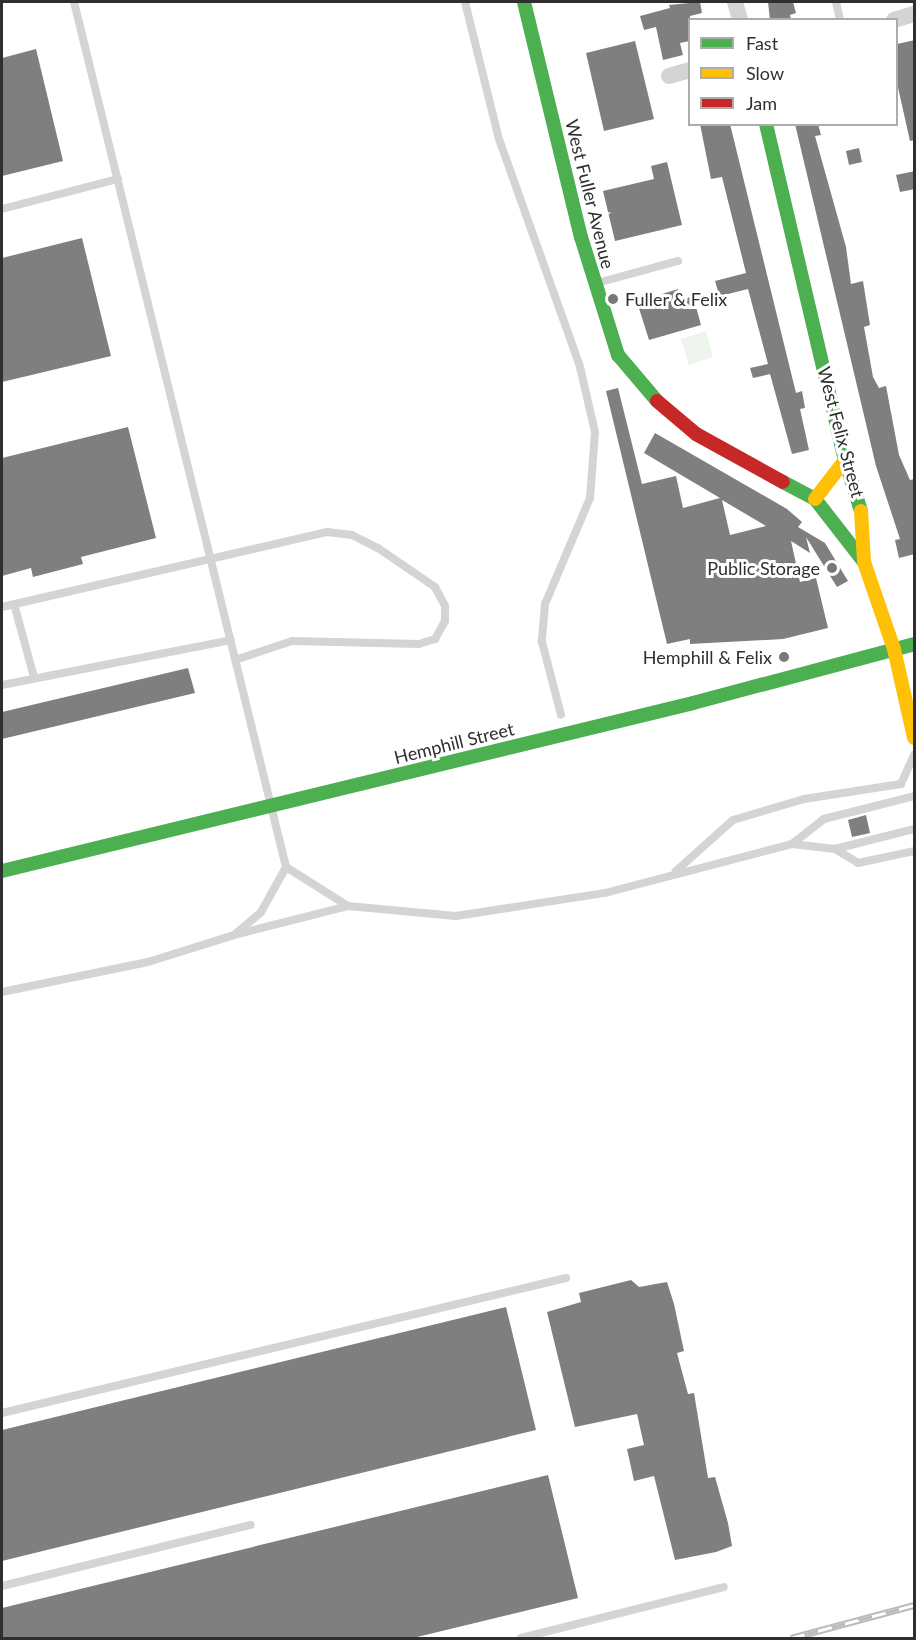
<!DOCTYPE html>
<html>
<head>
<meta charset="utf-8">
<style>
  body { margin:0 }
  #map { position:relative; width:916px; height:1640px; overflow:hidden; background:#fff; font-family:Lato,sans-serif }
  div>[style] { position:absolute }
  .green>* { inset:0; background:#edf5ec }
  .building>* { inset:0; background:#7f7f7f }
  .lane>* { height:8px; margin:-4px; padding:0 4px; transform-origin:4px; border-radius:4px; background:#d4d4d4 }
  .street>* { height:16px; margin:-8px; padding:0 8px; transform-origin:8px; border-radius:8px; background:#d4d4d4 }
  .fast>* { height:14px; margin:-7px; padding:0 7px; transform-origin:7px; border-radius:7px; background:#4caf50 }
  .slow>* { height:14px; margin:-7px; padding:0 7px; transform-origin:7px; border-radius:7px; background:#ffc107 }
  .jam>* { height:14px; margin:-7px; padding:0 7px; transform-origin:7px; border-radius:7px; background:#c62828 }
  .rail>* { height:7px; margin-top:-3.5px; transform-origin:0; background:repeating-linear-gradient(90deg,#fff 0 14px,#bbb 0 28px); box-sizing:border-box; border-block:2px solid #bbb }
  .fast-bridge>* { height:14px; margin:-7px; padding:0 7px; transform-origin:7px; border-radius:7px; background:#4caf50 }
  .dots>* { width:16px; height:16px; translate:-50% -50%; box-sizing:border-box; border:3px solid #fff; border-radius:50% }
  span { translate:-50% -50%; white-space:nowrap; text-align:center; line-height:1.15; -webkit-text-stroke:6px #fff; paint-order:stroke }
  .street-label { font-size:18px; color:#2f2f2f }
  .poi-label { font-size:18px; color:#2f2f2f }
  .left { translate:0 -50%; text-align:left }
  .right { translate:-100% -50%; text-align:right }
  .frame { position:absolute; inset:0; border:3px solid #2f2f2f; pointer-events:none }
  .legend { position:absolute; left:688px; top:18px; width:210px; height:108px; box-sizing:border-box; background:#fff; border:2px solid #acacac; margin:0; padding:8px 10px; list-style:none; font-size:18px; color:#2f2f2f }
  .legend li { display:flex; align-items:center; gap:12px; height:30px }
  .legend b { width:30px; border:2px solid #acacac }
</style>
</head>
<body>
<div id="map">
  <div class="green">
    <div style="clip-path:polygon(706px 331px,713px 357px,689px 365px,681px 339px)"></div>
  </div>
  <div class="building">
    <div style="clip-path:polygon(700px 2px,702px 13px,690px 16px,690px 41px,680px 43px,683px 55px,663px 60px,656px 27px,644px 30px,640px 16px,670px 8px,669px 5px)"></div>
    <div style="clip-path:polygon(768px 2px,793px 2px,796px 13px,790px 15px,791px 20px,770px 20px)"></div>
    <div style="clip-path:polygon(915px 40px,915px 140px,910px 141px,897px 83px,897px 44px)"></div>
    <div style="clip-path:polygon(635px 41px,654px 119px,604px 131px,586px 53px)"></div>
    <div style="clip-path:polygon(36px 49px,63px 161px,2px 176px,2px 58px)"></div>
    <div style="clip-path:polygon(700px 124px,730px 124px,796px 393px,802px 391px,805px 408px,800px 409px,809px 450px,792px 454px,770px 374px,753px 378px,750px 368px,768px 364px,748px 289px,720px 296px,718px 291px,715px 281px,746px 273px,722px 177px,711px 179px)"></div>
    <div style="clip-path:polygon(795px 124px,818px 124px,821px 135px,815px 136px,846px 247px,851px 284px,863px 281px,870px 325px,864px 327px,873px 377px,879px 388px,886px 386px,899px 455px,910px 480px,915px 479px,915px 554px,899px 558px,895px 540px,900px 539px,876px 466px)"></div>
    <div style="clip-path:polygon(859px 148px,862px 162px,849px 165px,846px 151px)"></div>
    <div style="clip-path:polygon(667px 162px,682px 225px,615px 241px,603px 191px,654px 179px,651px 166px)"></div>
    <div style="clip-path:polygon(915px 171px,915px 189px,900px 192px,896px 175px)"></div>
    <div style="clip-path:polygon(82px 238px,111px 356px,2px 382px,2px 258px)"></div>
    <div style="clip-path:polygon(678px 289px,681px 300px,693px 296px,701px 325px,649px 340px,637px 302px)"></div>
    <div style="clip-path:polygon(evenodd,618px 388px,642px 484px,676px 476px,683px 508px,720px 498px,644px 453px,655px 433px,787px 509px,802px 522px,798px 527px,825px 543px,848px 581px,837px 587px,806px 537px,810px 553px,791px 541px,800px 582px,816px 578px,828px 628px,783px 639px,690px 644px,690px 639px,667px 644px,606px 391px,618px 388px,722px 500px,766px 526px,730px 535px,722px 500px)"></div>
    <div style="clip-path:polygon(128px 427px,156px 538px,81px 557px,83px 564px,33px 577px,31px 568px,2px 576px,2px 458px)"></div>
    <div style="clip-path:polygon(188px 668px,195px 693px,2px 739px,2px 712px)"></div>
    <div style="clip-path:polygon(866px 815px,870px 833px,852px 837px,848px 820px)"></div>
    <div style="clip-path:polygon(631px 1280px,639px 1287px,667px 1282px,674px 1304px,684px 1351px,677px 1353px,688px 1394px,694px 1393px,708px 1478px,715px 1477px,728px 1523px,732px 1546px,716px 1552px,675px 1560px,654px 1476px,634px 1481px,627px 1449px,644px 1445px,637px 1414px,575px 1427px,547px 1312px,581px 1302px,579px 1293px)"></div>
    <div style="clip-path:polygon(506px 1307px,536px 1430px,2px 1561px,2px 1430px)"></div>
    <div style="clip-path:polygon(548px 1475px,578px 1598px,413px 1638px,2px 1638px,2px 1608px)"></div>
  </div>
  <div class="lane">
    <div style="left:465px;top:2px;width:141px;rotate:76.1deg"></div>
    <div style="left:499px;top:139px;width:242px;rotate:70.4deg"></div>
    <div style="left:580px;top:367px;width:67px;rotate:77deg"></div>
    <div style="left:595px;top:432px;width:66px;rotate:94.3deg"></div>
    <div style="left:590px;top:498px;width:115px;rotate:113deg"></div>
    <div style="left:545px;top:604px;width:38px;rotate:95deg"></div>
    <div style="left:542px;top:642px;width:75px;rotate:75.4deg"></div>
    <div style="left:836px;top:2px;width:18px;rotate:77deg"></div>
    <div style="left:2px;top:209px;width:120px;rotate:-14.5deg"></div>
    <div style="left:597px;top:283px;width:84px;rotate:-15.2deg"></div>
    <div style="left:14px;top:604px;width:76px;rotate:74.7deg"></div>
    <div style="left:2px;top:607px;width:334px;rotate:-13deg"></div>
    <div style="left:327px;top:532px;width:25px;rotate:7deg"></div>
    <div style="left:352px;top:535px;width:29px;rotate:27deg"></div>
    <div style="left:378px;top:548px;width:69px;rotate:34.4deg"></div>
    <div style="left:435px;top:587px;width:21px;rotate:62deg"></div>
    <div style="left:445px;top:606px;width:15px;rotate:90deg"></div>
    <div style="left:445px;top:621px;width:21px;rotate:119deg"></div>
    <div style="left:435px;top:639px;width:17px;rotate:163deg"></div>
    <div style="left:419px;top:644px;width:127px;rotate:-178.6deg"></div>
    <div style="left:292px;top:641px;width:60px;rotate:161.6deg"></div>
    <div style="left:2px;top:685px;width:233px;rotate:-11.1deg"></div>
    <div style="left:792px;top:844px;width:41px;rotate:-38deg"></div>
    <div style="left:824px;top:819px;width:93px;rotate:-14.3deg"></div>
    <div style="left:835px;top:849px;width:27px;rotate:31deg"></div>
    <div style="left:858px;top:863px;width:57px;rotate:-12.1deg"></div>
    <div style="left:286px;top:867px;width:73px;rotate:32.2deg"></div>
    <div style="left:348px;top:906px;width:108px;rotate:5.3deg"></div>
    <div style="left:456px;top:916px;width:151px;rotate:-8.8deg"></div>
    <div style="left:605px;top:893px;width:193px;rotate:-14.7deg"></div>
    <div style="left:792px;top:844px;width:43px;rotate:6.6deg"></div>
    <div style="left:835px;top:849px;width:81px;rotate:-14.2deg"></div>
    <div style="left:676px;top:871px;width:76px;rotate:-41.8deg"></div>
    <div style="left:733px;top:820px;width:74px;rotate:-16.5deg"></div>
    <div style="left:804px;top:799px;width:98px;rotate:-8.8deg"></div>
    <div style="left:901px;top:784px;width:32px;rotate:-66deg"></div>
    <div style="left:238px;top:934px;width:114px;rotate:-14.3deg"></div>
    <div style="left:2px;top:992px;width:149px;rotate:-11.6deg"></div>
    <div style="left:148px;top:962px;width:90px;rotate:-17.4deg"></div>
    <div style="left:234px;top:935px;width:35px;rotate:-40deg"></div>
    <div style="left:261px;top:912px;width:51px;rotate:-60.9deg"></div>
    <div style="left:286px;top:867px;width:891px;rotate:-103.77deg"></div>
    <div style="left:2px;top:1413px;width:580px;rotate:-13.46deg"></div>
    <div style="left:2px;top:1586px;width:256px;rotate:-13.8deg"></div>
    <div style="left:521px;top:1638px;width:209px;rotate:-14.1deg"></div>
  </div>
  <div class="street">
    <div style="left:735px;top:2px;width:19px;rotate:74deg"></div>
    <div style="left:894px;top:20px;width:21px;rotate:-17deg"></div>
    <div style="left:669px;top:76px;width:22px;rotate:-16deg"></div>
  </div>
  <div class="fast">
    <div style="left:524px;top:2px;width:242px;rotate:76.4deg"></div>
    <div style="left:581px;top:237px;width:124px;rotate:72.6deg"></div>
    <div style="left:618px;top:355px;width:60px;rotate:49.7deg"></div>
    <div style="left:766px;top:124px;width:345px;rotate:76.8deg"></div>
    <div style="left:845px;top:460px;width:53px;rotate:72.6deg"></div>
    <div style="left:783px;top:482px;width:36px;rotate:28deg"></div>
    <div style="left:815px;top:499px;width:80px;rotate:52.1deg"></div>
    <div style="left:693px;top:703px;width:229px;rotate:-14.9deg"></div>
  </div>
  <div class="slow">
    <div style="left:815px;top:499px;width:49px;rotate:-52.4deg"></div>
    <div style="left:861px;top:511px;width:51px;rotate:86.6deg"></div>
    <div style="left:864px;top:562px;width:92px;rotate:71deg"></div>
    <div style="left:894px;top:649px;width:91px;rotate:77.3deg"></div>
  </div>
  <div class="jam">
    <div style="left:657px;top:401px;width:51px;rotate:40.2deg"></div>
    <div style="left:696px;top:434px;width:99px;rotate:28.9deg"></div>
  </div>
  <div class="rail">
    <div style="left:791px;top:1638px;width:127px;rotate:-15deg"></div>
  </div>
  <div class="fast-bridge">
    <div style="left:2px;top:871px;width:711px;rotate:-13.66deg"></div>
  </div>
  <div class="dots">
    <div style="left:613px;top:299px;background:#787878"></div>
    <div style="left:832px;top:568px;background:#787878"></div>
    <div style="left:784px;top:657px;background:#787878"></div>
  </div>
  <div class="street-label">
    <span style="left:590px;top:194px;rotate:76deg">West Fuller Avenue</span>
    <span style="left:841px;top:432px;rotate:75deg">West Felix Street</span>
    <span style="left:454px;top:743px;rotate:-14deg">Hemphill Street</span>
  </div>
  <div class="poi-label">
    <span class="left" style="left:625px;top:299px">Fuller &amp; Felix</span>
    <span class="right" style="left:820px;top:568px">Public Storage</span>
    <span class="right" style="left:772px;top:657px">Hemphill &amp; Felix</span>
  </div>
  <div class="frame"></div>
  <ul class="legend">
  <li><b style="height:8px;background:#4caf50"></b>Fast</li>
  <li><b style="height:8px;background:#ffc107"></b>Slow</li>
  <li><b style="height:8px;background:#c62828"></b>Jam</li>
  </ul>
</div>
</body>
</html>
